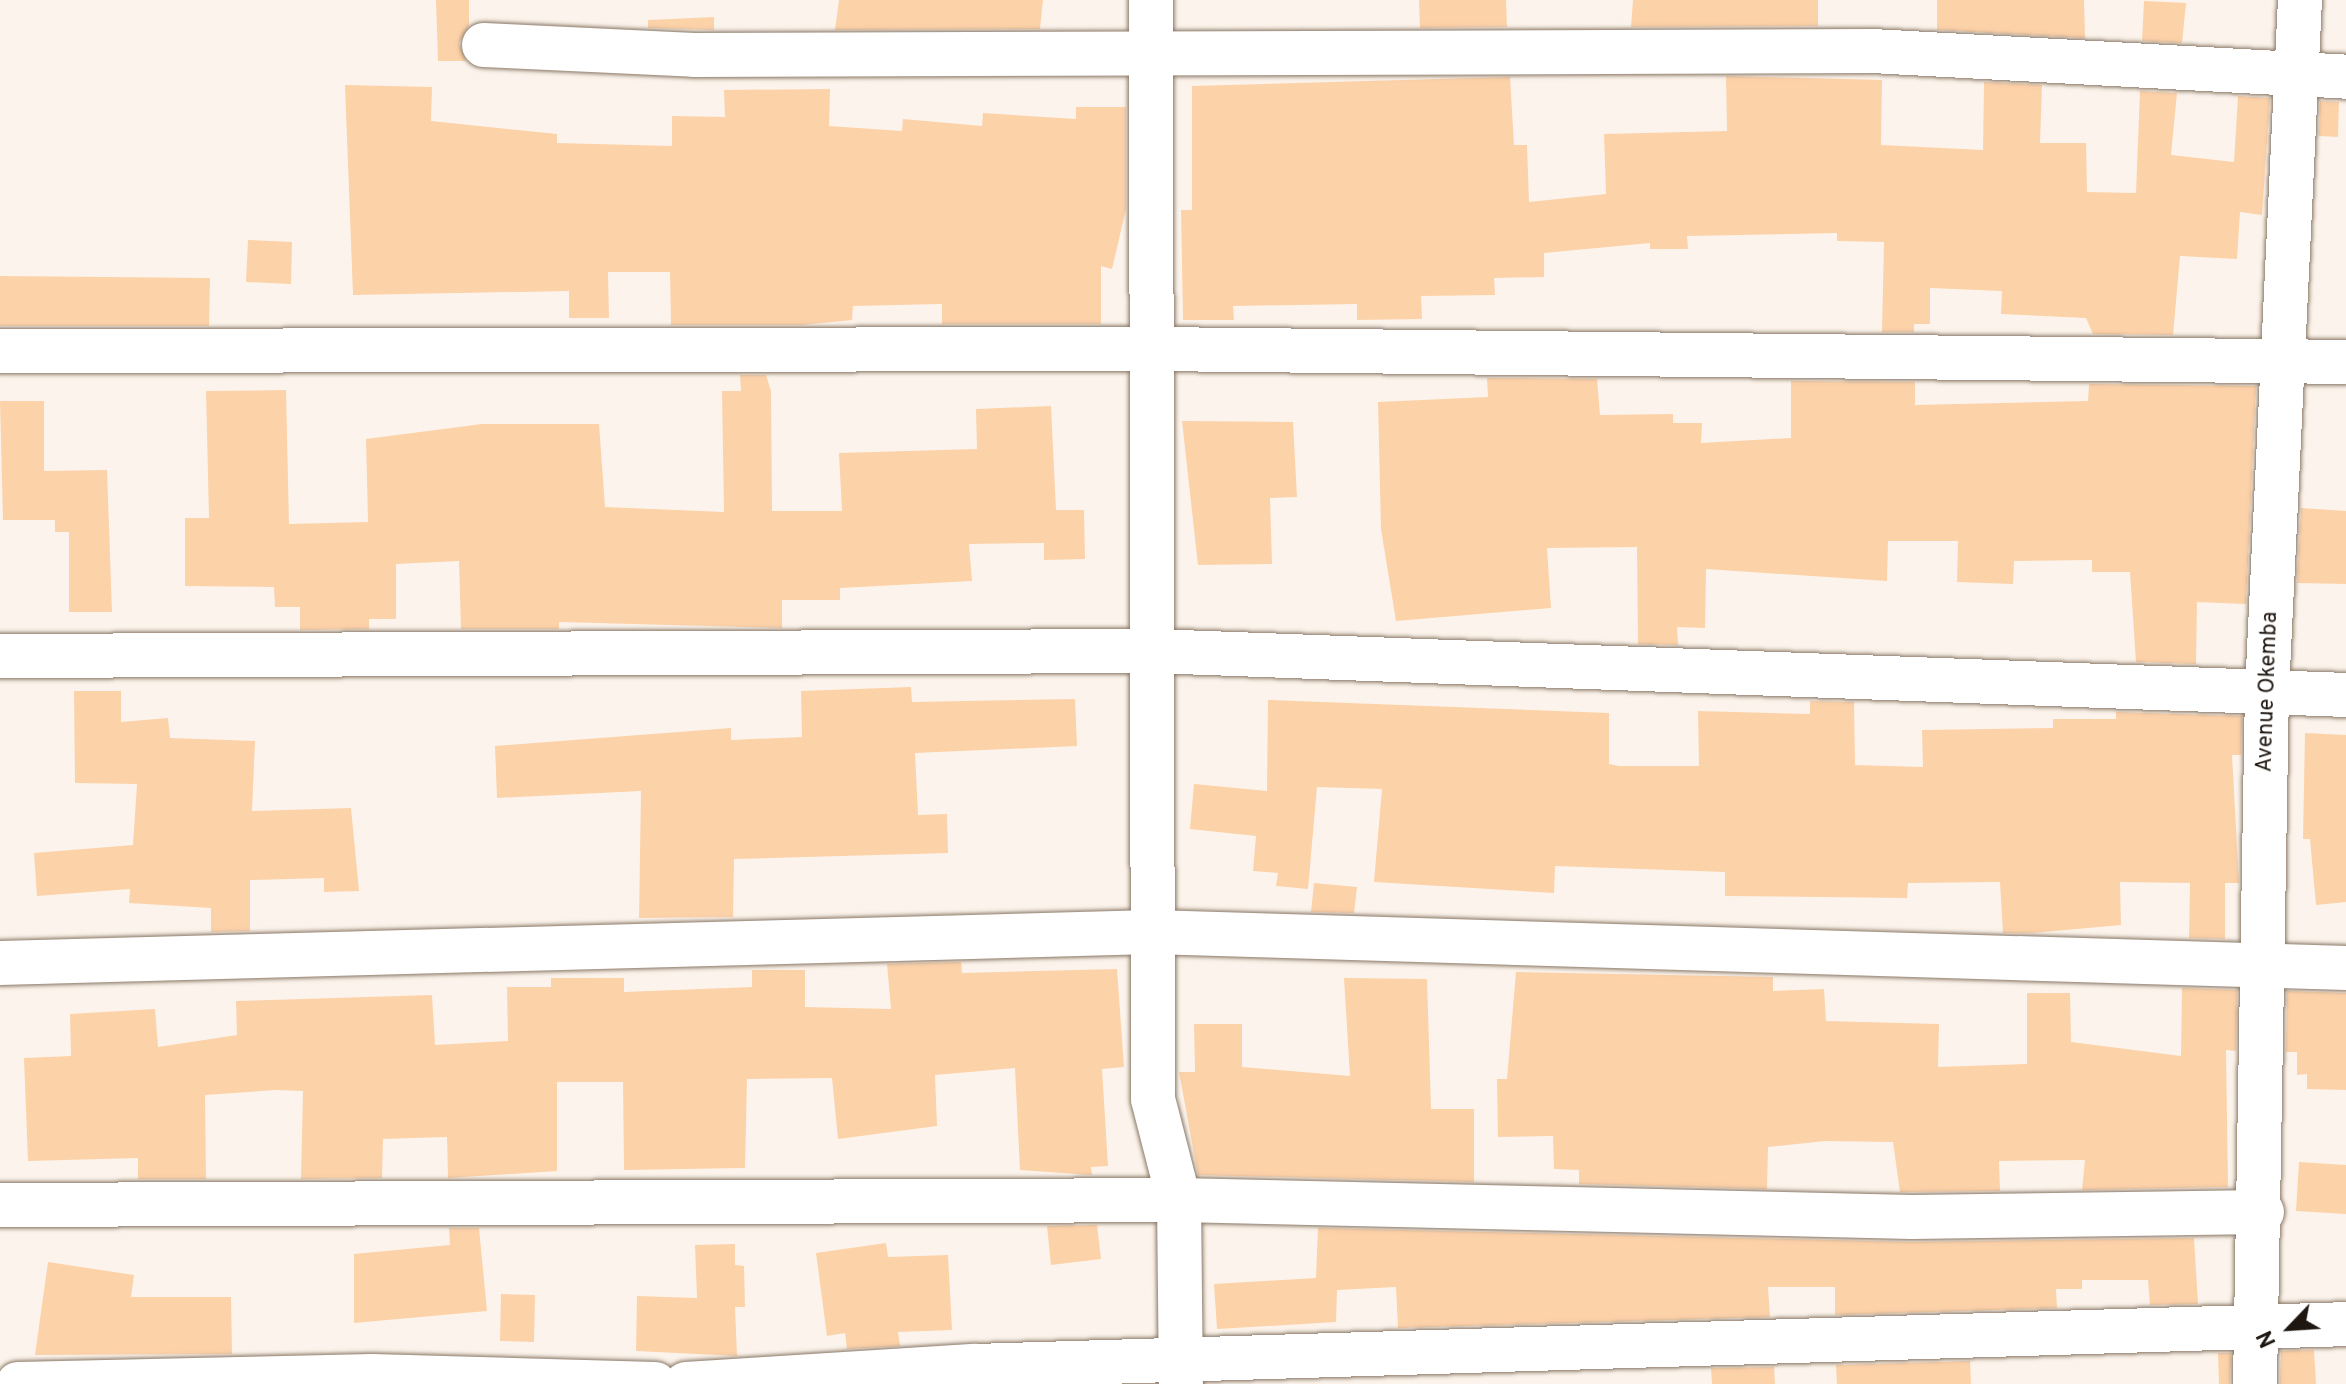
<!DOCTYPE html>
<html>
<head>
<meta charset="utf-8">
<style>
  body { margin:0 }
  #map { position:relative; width:2346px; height:1384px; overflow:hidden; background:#fcf4ec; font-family:Overpass,sans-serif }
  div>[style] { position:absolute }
  .building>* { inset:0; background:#fcd2a9 }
  .roads { filter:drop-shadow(0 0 2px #8a7866) drop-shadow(0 0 2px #8a7866) }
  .minor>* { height:44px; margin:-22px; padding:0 22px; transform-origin:22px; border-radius:22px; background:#fff }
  span { translate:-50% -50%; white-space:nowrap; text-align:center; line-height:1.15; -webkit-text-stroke:8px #fff; paint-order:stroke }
  .street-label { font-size:22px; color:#1e1610 }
  .north { position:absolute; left:2250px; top:1288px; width:80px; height:80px; -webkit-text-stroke:6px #fff; paint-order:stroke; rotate:245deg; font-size:22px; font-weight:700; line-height:32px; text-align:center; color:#1e1610 }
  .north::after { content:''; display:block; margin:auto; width:28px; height:36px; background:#1e1610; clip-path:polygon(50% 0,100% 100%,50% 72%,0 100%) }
</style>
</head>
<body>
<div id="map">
  <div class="building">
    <div style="clip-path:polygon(436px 0,469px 0,469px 26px,459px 43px,466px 61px,438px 61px)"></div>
    <div style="clip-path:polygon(839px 0,1043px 0,1040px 29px,835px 30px)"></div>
    <div style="clip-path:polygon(1419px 0,1506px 0,1507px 27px,1420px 28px)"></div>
    <div style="clip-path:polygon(1633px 0,1818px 0,1818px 26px,1631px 27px)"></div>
    <div style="clip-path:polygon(1937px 0,2084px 0,2085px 38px,1937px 30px)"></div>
    <div style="clip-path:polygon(2144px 1px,2186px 3px,2182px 43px,2142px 41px)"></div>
    <div style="clip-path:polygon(714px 17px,714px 30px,648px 28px,648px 20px)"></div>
    <div style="clip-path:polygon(1726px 76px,1882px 80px,1881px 145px,1983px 150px,1984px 82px,2042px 85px,2040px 143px,2086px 143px,2087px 192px,2136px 193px,2140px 91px,2177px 93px,2171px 155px,2234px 162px,2238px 96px,2270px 98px,2262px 215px,2240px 212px,2237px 259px,2180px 256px,2173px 335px,2093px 334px,2086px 318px,2001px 314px,2002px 291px,1930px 288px,1930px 324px,1914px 324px,1914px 332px,1882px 332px,1884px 242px,1837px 241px,1837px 233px,1687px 236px,1688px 249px,1650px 249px,1650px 243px,1544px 253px,1544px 277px,1494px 278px,1495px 295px,1421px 296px,1422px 319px,1357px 320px,1357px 304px,1233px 306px,1234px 320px,1183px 320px,1181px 210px,1192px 210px,1192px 86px,1510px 77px,1514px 145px,1527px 145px,1529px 202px,1606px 194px,1604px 134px,1727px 131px)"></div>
    <div style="clip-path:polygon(345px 85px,432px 87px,431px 121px,557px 134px,557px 143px,672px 146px,672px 116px,725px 117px,724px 90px,830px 89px,829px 126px,902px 131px,903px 119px,982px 126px,983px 113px,1076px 119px,1076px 107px,1126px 107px,1126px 209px,1112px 269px,1101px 266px,1101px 324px,942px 324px,942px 304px,853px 306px,852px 320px,802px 325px,671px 325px,670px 272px,608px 272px,609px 318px,569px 318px,569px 291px,353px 295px)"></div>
    <div style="clip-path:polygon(2320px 101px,2339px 102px,2338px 137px,2319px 136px)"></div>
    <div style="clip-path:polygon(248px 240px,292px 242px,291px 284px,246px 282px)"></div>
    <div style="clip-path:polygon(0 276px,210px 278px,209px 326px,0 326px)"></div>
    <div style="clip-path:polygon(740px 375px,766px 375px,771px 391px,772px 511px,842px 511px,839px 453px,977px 449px,976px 409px,1051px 406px,1056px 510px,1084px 510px,1085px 559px,1044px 560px,1044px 543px,969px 544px,972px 581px,840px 588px,840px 600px,782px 600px,782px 628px,559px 622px,559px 629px,461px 629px,459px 561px,396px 564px,396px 619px,369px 619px,369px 629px,300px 630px,300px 607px,275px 607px,274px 587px,185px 586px,185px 518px,209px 518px,206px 391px,286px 390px,289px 524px,368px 522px,366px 439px,482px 424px,599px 424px,605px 507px,724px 512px,722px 391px,741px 391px)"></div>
    <div style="clip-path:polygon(1487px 378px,1597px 379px,1600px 415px,1673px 414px,1673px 423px,1702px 423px,1701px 443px,1791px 438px,1791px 381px,1915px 382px,1915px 405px,2088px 401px,2089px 384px,2256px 386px,2246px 604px,2197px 602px,2196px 664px,2136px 662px,2130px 572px,2092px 572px,2092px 560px,2014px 561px,2013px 584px,1957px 582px,1958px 541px,1888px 541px,1887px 581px,1706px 569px,1705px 628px,1677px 627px,1678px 645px,1638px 644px,1637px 547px,1547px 548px,1551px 608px,1396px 621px,1381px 529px,1378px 402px,1488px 397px)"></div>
    <div style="clip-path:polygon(0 401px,44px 401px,44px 471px,107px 470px,112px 612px,69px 612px,69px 532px,55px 532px,55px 520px,3px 520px)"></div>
    <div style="clip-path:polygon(1182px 421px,1293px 422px,1297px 497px,1270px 498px,1272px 564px,1198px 565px)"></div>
    <div style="clip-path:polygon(2301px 508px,2346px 511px,2346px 584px,2297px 583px)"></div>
    <div style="clip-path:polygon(911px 687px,912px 702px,1075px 699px,1077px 746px,915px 753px,918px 815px,947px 814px,948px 853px,734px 859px,733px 917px,639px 918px,641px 791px,497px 798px,495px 746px,731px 728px,731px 740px,802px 737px,801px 691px)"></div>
    <div style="clip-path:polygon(74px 691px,121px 691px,121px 722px,168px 718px,170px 738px,255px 741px,252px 811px,351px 808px,359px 891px,324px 892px,324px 878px,250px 880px,250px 931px,211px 932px,211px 908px,129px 903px,130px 889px,37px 896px,34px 853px,133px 845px,137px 784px,75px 783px)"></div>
    <div style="clip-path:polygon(1268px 700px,1609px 713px,1609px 764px,1619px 766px,1699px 766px,1698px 711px,1810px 714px,1810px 701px,1854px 702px,1855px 765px,1923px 767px,1922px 730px,2053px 728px,2053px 719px,2116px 719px,2116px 712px,2242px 716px,2241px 755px,2232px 755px,2239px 883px,2225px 883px,2225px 939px,2189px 938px,2190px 883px,2120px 882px,2121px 925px,2031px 933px,2003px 933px,2000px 882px,1908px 883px,1907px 898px,1725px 896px,1725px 872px,1555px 866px,1554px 893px,1374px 882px,1382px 789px,1317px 787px,1308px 889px,1276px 886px,1278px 873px,1253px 871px,1256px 836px,1190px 829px,1194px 784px,1267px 791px)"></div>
    <div style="clip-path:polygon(2305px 733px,2346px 735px,2346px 902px,2316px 905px,2310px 839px,2303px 839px)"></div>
    <div style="clip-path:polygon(1314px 883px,1357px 887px,1354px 913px,1311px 912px)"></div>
    <div style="clip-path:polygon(961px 962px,962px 973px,1117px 969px,1124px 1067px,1102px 1069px,1108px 1166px,1091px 1167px,1092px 1175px,1020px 1170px,1015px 1068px,935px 1075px,937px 1126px,838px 1139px,832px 1078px,747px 1079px,745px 1168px,624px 1170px,623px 1082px,557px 1082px,557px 1171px,448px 1178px,447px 1137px,383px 1139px,382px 1178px,301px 1179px,303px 1091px,276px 1090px,205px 1095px,206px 1179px,138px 1179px,138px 1158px,28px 1161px,24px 1058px,71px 1056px,70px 1014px,155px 1009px,158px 1047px,237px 1035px,236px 1001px,432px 995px,435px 1045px,508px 1041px,507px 987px,551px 987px,551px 978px,624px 978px,624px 992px,752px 987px,752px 970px,805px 970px,805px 1007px,891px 1009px,887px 964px)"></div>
    <div style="clip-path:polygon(1516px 972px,1773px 977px,1773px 991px,1824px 989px,1826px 1021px,1939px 1024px,1938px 1067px,2027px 1064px,2027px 993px,2070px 993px,2071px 1042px,2181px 1056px,2182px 988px,2237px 990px,2236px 1051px,2226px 1050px,2228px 1187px,2082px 1190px,2085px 1160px,1999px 1161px,2000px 1191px,1900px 1192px,1893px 1142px,1825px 1141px,1768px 1147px,1767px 1189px,1579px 1184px,1579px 1170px,1554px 1169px,1553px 1136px,1498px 1137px,1497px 1079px,1507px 1079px)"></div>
    <div style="clip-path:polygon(1344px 978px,1427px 979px,1431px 1109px,1474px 1109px,1474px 1182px,1198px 1175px,1179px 1072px,1195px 1072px,1194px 1024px,1242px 1024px,1242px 1067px,1350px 1076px)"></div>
    <div style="clip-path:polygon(2287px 991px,2346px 993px,2346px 1090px,2307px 1089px,2307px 1074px,2297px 1075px,2297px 1052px,2286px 1052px)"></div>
    <div style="clip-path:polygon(2299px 1162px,2346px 1165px,2346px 1214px,2296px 1211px)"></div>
    <div style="clip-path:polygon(1097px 1225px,1101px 1259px,1051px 1265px,1047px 1226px)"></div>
    <div style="clip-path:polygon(449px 1228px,479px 1228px,487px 1311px,354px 1323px,354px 1254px,450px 1245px)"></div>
    <div style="clip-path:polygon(1318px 1228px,1911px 1242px,2194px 1238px,2198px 1304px,2150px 1305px,2148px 1280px,2082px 1280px,2082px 1289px,2056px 1289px,2057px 1308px,1835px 1315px,1835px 1287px,1768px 1287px,1770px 1317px,1398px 1328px,1396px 1287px,1337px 1290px,1336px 1322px,1217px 1329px,1214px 1284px,1316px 1278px)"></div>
    <div style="clip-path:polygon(886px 1243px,888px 1257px,948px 1255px,952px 1330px,898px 1332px,900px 1346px,847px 1349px,845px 1333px,827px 1336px,816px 1253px)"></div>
    <div style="clip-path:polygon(735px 1244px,735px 1265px,744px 1266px,745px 1307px,735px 1307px,737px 1356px,636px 1351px,637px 1296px,697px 1298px,695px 1245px)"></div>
    <div style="clip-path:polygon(48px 1262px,134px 1275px,131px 1297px,231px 1297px,232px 1354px,35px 1355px)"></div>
    <div style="clip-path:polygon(501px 1294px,535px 1295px,534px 1342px,500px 1341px)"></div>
    <div style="clip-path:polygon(2314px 1350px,2316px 1384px,2280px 1384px,2281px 1351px)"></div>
    <div style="clip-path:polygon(2218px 1353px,2231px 1353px,2230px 1384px,2219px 1384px)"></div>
    <div style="clip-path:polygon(1970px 1361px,1971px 1384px,1837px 1384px,1836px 1365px)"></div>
    <div style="clip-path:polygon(1774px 1367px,1775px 1384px,1712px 1384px,1711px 1368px)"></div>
  </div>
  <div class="roads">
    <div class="minor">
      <div style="left:1151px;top:0;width:1099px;rotate:89.9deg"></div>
      <div style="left:1153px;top:1099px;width:104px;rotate:75.6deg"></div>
      <div style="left:1179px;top:1200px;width:184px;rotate:89.4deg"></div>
      <div style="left:484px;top:45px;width:210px;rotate:2.7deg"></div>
      <div style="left:694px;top:55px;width:1178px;rotate:-0.19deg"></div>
      <div style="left:1872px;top:51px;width:475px;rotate:3.1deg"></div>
      <div style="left:0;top:351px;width:1151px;rotate:-0.1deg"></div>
      <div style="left:1151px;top:349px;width:1195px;rotate:0.62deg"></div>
      <div style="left:0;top:656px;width:1153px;rotate:-0.25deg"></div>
      <div style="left:1153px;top:651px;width:1194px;rotate:2.11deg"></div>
      <div style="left:0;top:963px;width:1152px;rotate:-1.54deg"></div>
      <div style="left:1152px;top:932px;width:1195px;rotate:1.73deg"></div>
      <div style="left:0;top:1205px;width:1179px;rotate:-0.24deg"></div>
      <div style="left:1179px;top:1200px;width:733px;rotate:1.33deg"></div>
      <div style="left:1912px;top:1217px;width:350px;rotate:-0.8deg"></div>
      <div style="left:18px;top:1384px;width:354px;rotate:-1.3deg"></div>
      <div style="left:372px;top:1376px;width:283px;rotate:1.6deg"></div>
      <div style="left:686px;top:1384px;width:290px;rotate:-3.6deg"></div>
      <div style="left:975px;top:1366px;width:1372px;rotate:-1.75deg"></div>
      <div style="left:2255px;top:1384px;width:693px;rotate:-89.01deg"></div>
      <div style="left:2267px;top:691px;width:692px;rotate:-87.27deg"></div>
    </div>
  </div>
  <div class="street-label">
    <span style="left:2268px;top:692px;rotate:-88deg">Avenue Okemba</span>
  </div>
  <div class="north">N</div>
</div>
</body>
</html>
